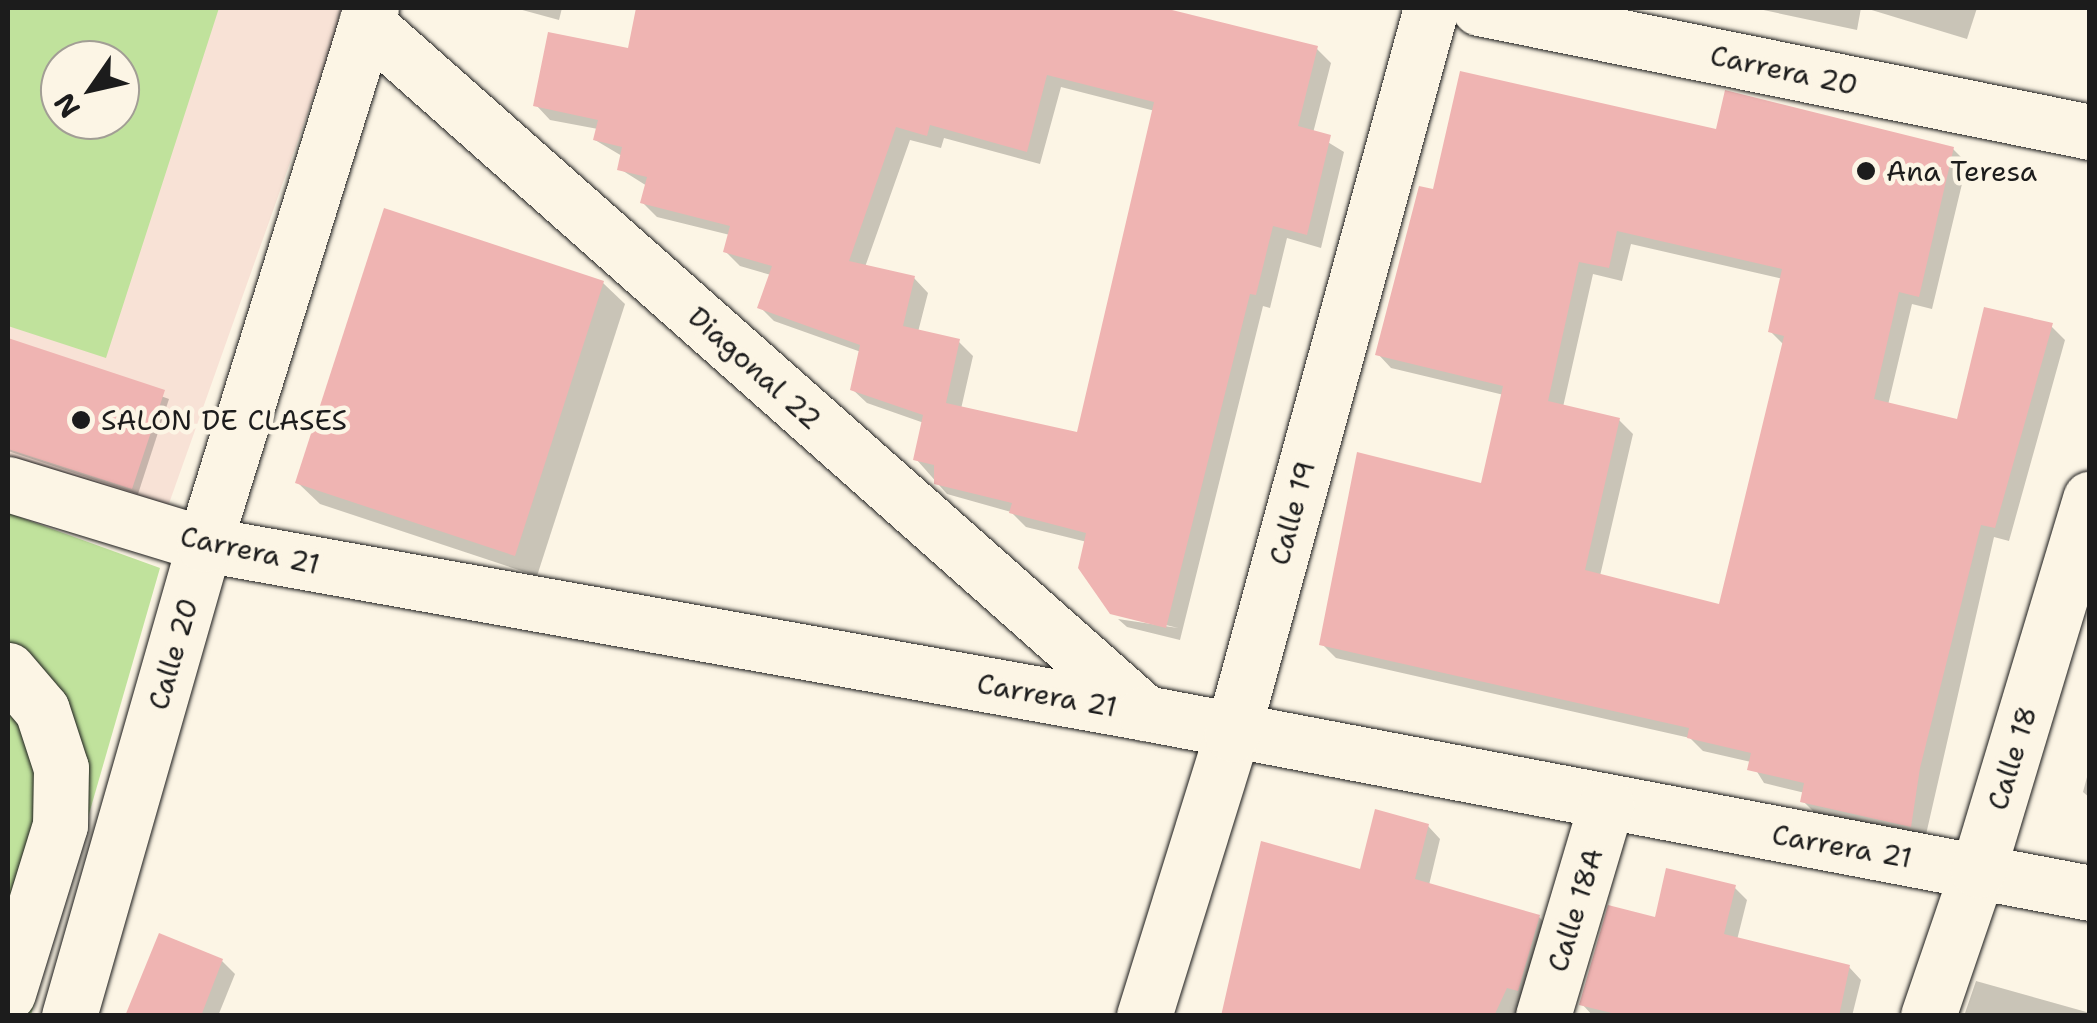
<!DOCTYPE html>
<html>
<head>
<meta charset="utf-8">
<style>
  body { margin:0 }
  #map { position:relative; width:2097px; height:1023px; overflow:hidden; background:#fcf5e5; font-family:"Shantell Sans",sans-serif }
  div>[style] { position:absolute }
  .built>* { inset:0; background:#f8e2d6 }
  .green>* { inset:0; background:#c0e29c }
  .shadow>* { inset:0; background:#0003 }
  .building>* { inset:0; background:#efb4b2 }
  .roads { filter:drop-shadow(0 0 2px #1c1c1c) drop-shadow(0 0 2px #1c1c1c) }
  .minor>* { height:55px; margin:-27.5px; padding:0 27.5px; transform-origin:27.5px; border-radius:27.5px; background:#fcf5e5 }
  .dots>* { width:28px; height:28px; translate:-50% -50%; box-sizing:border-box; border:5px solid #fcf5e5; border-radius:50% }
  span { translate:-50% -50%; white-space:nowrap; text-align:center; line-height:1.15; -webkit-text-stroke:9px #fcf5e5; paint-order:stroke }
  .street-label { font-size:28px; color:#1c1c1c }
  .poi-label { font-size:28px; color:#1c1c1c }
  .left { translate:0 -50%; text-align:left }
  .frame { position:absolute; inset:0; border:10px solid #1c1c1c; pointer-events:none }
  .north { position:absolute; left:40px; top:40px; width:100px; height:100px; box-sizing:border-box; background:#fcf5e5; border:2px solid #a29e95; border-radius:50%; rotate:236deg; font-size:28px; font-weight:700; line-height:40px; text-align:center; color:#1c1c1c }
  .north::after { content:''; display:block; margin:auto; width:35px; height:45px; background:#1c1c1c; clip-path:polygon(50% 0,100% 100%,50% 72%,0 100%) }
</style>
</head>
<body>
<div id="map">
  <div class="built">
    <div style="clip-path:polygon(evenodd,8px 8px,345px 8px,166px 512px,8px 458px,8px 8px,60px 60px,120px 60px,120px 120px,60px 120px,60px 60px)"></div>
  </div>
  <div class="green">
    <div style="clip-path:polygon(evenodd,8px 8px,219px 8px,106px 358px,8px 326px,8px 8px,60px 60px,120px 60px,120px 120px,60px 120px,60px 60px)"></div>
    <div style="clip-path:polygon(8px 513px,160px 568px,31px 1015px,8px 1016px)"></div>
  </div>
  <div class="shadow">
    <div style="clip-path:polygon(515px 8px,562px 8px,559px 20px)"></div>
    <div style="clip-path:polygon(evenodd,639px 8px,1154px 8px,1317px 49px,1331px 63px,1313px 133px,1344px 152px,1321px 248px,1287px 238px,1270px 308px,1263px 306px,1180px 640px,1127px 627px,1118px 619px,1178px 628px,1113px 612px,1087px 542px,1026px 527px,1011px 512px,947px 494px,916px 459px,924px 423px,867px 403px,852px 389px,861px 352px,774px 321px,760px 307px,771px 275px,740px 266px,725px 251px,730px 235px,657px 217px,642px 202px,647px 186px,620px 169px,622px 156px,595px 140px,598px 129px,550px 120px,536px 105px,630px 51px,639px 8px,1061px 87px,1155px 111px,1079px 435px,961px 409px,973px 356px,959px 342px,918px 332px,928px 293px,914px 278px,865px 267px,910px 140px,941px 148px,944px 138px,1040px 164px,1061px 87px)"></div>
    <div style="clip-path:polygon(1754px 8px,1861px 8px,1857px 30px)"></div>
    <div style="clip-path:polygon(1865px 8px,1977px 8px,1967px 39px)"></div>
    <div style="clip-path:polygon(evenodd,1718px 132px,1953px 149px,1967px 163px,1932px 309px,1912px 304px,1888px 405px,1959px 422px,2051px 326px,2065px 340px,2009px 541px,1994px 537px,1925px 839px,1817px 815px,1803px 801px,1805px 793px,1764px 783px,1751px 762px,1703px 751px,1690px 738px,1336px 658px,1322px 644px,1482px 486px,1504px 395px,1391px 368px,1378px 354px,1435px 192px,1718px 132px,1631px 244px,1783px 279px,1770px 331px,1785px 346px,1721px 607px,1600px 576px,1633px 434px,1619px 420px,1563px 407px,1593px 274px,1622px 281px,1631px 244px)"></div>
    <div style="clip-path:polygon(603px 283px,625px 304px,537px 576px,320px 504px,298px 483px)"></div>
    <div style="clip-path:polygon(8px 341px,169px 399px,138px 494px,8px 451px)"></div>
    <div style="clip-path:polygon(2090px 766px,2090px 798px,2083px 792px)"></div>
    <div style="clip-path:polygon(1428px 826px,1440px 839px,1429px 885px,1539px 917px,1552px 930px,1515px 1016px,1223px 1016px,1362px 872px)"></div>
    <div style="clip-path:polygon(1734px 887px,1747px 900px,1737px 940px,1849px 967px,1861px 980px,1852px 1016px,1593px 1016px,1582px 1004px,1657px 920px)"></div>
    <div style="clip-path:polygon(222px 961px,235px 974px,218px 1016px,127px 1016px)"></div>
    <div style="clip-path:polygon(1976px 981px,2090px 1013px,2090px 1016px,1964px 1016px)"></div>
  </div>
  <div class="building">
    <div style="clip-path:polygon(evenodd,636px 8px,1164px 8px,1318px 46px,1298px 126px,1331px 135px,1307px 235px,1273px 226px,1256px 295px,1250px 294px,1166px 628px,1110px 614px,1078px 568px,1086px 533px,1009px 513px,1012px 503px,934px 484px,934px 465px,913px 460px,923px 415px,850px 390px,860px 345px,757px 308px,772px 266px,723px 252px,730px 226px,640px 203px,647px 177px,617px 170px,622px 147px,593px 140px,598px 120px,533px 106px,548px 32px,628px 48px,636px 8px,1047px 75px,1154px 102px,1077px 432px,946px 403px,960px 339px,903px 326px,915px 276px,849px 261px,896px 127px,927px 136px,930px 125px,1027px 152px,1047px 75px)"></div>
    <div style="clip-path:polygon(evenodd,1460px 71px,1716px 129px,1725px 90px,1954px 147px,1919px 297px,1899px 292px,1874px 399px,1957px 419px,1984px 307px,2053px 323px,1995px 528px,1981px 525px,1920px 768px,1911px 827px,1800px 802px,1804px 783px,1747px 770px,1751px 753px,1687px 738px,1689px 728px,1319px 645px,1357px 452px,1481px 483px,1503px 386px,1375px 355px,1419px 186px,1433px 189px,1460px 71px,1617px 231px,1782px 269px,1768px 332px,1784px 336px,1719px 604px,1585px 570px,1620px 418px,1548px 401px,1579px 262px,1609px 268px,1617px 231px)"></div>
    <div style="clip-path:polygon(384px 208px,604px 281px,515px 556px,295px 483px)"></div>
    <div style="clip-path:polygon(8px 338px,165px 390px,132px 489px,8px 449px)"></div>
    <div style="clip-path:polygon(1375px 809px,1429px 824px,1415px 879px,1540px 915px,1518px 991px,1507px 988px,1494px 1016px,1221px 1016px,1261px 841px,1360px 869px)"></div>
    <div style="clip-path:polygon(1666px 868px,1736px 885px,1724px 934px,1850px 965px,1839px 1016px,1624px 1016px,1579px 1005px,1608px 905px,1655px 917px)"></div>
    <div style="clip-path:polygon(159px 933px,223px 959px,201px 1016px,125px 1016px)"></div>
  </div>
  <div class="roads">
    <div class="minor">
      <div style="left:1479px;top:8px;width:623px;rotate:11.47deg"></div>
      <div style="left:366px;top:23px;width:1041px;rotate:41.53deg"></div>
      <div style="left:8px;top:484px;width:205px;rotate:17deg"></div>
      <div style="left:204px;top:544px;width:956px;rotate:10.18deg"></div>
      <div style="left:1145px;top:713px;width:962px;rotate:10.78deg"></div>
      <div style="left:8px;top:670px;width:52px;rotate:49.6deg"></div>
      <div style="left:42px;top:710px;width:61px;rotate:71.9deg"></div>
      <div style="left:61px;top:768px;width:57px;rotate:91deg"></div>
      <div style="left:60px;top:825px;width:176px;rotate:107.2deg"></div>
      <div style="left:69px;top:1016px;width:491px;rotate:-74deg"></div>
      <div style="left:204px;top:544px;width:561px;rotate:-72.69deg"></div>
      <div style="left:1144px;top:1016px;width:295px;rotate:-72.7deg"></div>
      <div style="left:1232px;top:734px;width:753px;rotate:-74.67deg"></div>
      <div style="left:1543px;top:1016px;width:221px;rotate:-73.4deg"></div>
      <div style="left:1928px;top:1016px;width:154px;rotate:-71.1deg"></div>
      <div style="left:1978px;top:870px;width:388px;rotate:-73.2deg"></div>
    </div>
  </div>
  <div class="dots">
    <div style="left:1866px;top:171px;background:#1c1c1c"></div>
    <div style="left:81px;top:420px;background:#1c1c1c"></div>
  </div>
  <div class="street-label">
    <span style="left:1784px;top:70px;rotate:12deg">Carrera 20</span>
    <span style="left:755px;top:368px;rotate:42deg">Diagonal 22</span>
    <span style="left:1292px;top:513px;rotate:-75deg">Calle 19</span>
    <span style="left:250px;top:550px;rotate:12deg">Carrera 21</span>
    <span style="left:173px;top:654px;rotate:-74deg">Calle 20</span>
    <span style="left:1047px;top:695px;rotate:10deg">Carrera 21</span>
    <span style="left:2012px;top:758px;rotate:-73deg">Calle 18</span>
    <span style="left:1842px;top:846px;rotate:10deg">Carrera 21</span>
    <span style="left:1575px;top:910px;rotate:-73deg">Calle 18A</span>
  </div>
  <div class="poi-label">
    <span class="left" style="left:1886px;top:171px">Ana Teresa</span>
    <span class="left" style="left:101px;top:420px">SALON DE CLASES</span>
  </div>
  <div class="frame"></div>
  <div class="north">N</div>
</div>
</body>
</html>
